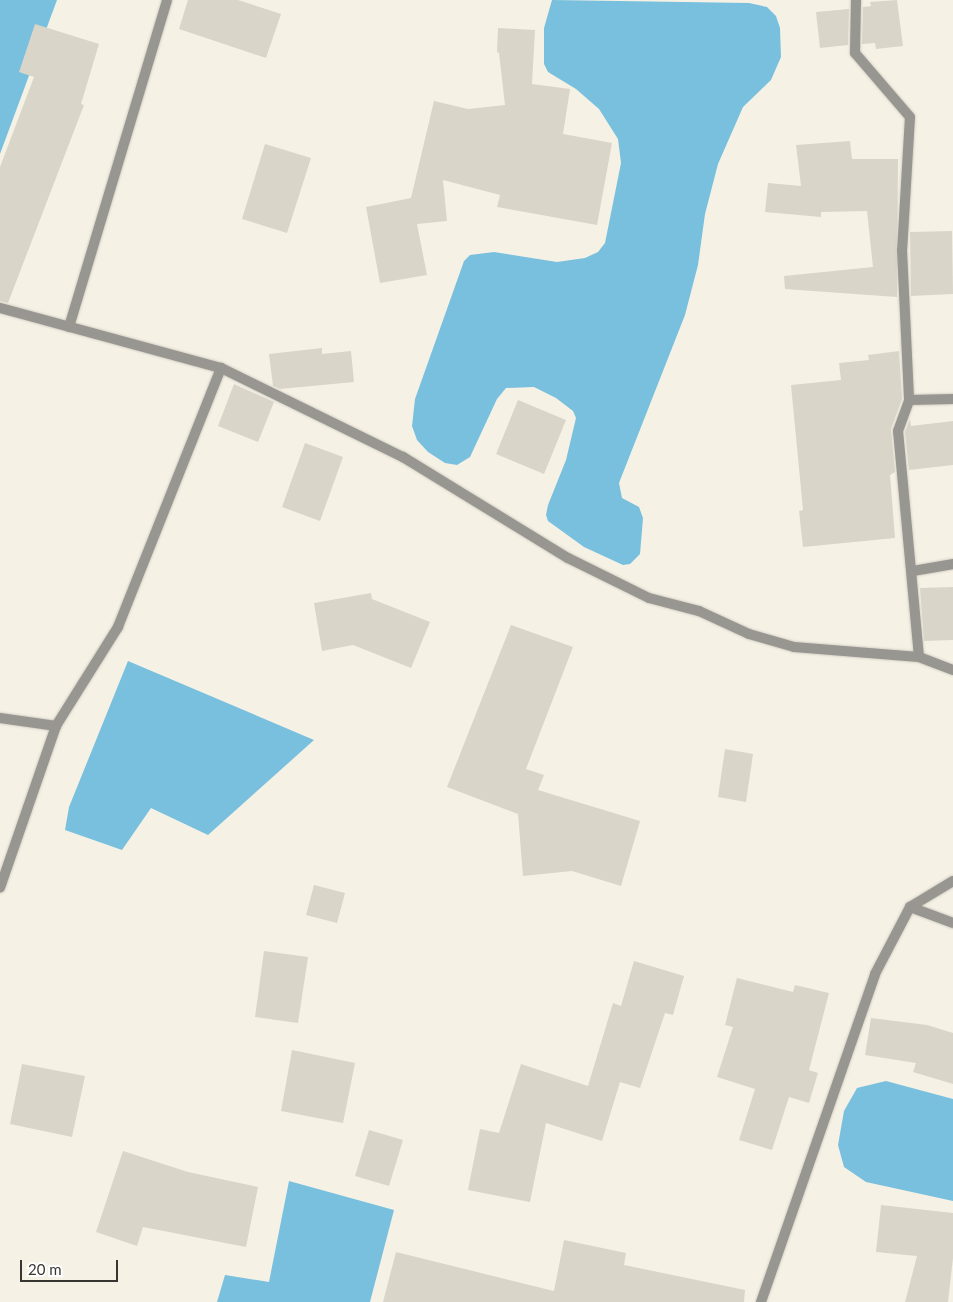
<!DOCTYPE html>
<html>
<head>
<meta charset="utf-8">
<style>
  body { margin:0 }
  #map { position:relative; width:953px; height:1302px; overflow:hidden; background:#f6f1e5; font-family:Lato,sans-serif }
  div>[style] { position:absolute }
  .water>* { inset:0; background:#78c0de }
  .building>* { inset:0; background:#d9d5c9 }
  .roads { filter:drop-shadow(0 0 1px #d4cfc5) drop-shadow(0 0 1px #d4cfc5) }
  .street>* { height:10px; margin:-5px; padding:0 5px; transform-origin:5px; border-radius:5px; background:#979691 }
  span { translate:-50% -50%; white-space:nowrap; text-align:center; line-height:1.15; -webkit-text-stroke:4px #fff; paint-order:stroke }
  .scale { position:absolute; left:20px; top:1260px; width:98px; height:22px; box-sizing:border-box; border:2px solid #383631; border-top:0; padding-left:6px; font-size:15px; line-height:18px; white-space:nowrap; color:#383631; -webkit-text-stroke:4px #fff; paint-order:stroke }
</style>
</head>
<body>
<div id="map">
  <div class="water">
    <div style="clip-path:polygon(0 0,57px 0,0 154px)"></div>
    <div style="clip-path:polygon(552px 0,749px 3px,767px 7px,776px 16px,780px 28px,781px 57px,771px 80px,743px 107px,718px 164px,705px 214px,698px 265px,685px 315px,619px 483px,622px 498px,639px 507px,643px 518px,640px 554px,630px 564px,623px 565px,584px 547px,548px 521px,546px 515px,548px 505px,566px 460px,576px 418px,573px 411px,556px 398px,534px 387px,506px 388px,497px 399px,470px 457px,457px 465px,445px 463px,428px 452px,417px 440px,412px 426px,415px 399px,464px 261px,470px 255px,494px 252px,557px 262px,585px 258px,598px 252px,605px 243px,621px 163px,618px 139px,599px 109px,576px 89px,548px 72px,544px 64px,544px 28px)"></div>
    <div style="clip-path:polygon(128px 661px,314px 740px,208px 835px,151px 808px,122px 850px,65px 830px,69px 807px)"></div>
    <div style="clip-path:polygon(886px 1081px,953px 1099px,953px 1201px,866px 1182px,844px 1167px,838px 1145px,844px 1111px,857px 1088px)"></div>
    <div style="clip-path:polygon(289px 1181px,394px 1210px,370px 1302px,217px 1302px,225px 1275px,269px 1282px)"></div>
  </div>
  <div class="building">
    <div style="clip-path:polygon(188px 0,238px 0,281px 14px,266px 58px,179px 29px)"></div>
    <div style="clip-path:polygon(897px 0,903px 46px,876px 49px,875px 43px,862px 44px,863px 7px,871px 6px,870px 2px)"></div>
    <div style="clip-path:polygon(849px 9px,848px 45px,820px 48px,816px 12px)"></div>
    <div style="clip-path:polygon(35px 24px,99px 44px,81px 104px,84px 105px,8px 303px,0 301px,0 167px,34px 77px,19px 72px)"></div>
    <div style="clip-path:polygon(498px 28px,535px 30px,532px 84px,570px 89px,563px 134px,612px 143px,597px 225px,497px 207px,500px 195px,443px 180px,447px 221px,417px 224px,427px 275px,380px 283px,366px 207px,411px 198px,434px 101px,468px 109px,505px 105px,499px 53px,497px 52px)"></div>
    <div style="clip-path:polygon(850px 141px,852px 159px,898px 159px,897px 297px,785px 289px,784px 276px,873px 267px,867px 211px,821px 212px,821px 217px,765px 212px,768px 183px,801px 186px,796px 145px)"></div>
    <div style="clip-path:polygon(265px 144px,311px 158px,287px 233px,242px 219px)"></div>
    <div style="clip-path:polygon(952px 231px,953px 294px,911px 296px,910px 232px)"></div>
    <div style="clip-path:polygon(322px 348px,322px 354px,351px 351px,354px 382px,280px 389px,273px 386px,269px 354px)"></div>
    <div style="clip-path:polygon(899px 351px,902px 399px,891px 429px,895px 472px,890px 475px,895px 538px,803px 547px,799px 511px,803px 510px,791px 385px,841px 380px,839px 363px,869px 360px,868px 355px)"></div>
    <div style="clip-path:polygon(234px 384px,274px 402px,258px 442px,218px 426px)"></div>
    <div style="clip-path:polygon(518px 400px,566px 420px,544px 474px,496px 454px)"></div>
    <div style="clip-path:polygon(910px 419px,911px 426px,953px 421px,953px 465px,909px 470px,905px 432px)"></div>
    <div style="clip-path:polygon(305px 443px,343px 457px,320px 521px,282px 507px)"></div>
    <div style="clip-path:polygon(953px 587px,953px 640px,924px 641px,920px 588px)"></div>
    <div style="clip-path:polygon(371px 593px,372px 599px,430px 622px,411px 668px,353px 645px,322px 651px,314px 603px)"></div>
    <div style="clip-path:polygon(511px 625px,573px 647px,526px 769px,544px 775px,538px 790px,640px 821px,621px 886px,572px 871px,523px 876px,518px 814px,447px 787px)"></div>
    <div style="clip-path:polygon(725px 749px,753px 754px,746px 802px,718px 797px)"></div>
    <div style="clip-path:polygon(314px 885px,345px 893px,337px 923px,306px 915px)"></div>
    <div style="clip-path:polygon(264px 951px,308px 957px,298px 1023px,255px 1017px)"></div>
    <div style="clip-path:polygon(634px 961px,684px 976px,673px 1015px,665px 1013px,640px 1088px,620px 1082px,602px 1141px,546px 1123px,530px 1202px,468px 1190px,480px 1129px,499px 1133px,521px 1064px,588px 1086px,613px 1003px,621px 1006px)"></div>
    <div style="clip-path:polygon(737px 978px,793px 992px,795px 985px,829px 993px,809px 1070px,818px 1073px,809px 1103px,789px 1097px,772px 1150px,739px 1140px,755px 1089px,717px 1077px,733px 1027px,725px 1025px)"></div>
    <div style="clip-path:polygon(871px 1018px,927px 1025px,953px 1033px,953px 1084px,913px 1072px,916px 1063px,865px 1055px)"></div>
    <div style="clip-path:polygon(292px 1050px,355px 1063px,343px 1123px,281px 1111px)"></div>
    <div style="clip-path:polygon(22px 1064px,85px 1076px,72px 1137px,10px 1124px)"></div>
    <div style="clip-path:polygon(369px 1130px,403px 1140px,389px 1186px,355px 1176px)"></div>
    <div style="clip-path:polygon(123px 1151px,188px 1172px,258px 1187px,246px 1247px,143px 1227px,137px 1246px,96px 1232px)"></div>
    <div style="clip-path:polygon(881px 1205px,953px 1213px,953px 1258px,948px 1302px,905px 1302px,917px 1256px,876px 1252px)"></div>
    <div style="clip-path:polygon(564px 1240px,626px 1253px,624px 1265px,745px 1290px,744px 1302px,383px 1302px,396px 1252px,554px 1291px)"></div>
  </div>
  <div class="roads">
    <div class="street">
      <div style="left:856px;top:0;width:53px;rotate:91.1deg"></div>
      <div style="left:855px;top:53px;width:84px;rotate:49.3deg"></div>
      <div style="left:910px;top:117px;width:133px;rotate:93.4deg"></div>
      <div style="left:902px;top:250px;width:150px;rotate:87.3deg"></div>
      <div style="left:0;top:308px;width:229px;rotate:15.2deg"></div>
      <div style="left:221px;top:368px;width:279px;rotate:111.7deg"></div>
      <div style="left:118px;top:627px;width:117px;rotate:122.1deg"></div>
      <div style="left:56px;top:726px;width:171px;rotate:109.1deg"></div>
      <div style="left:69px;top:327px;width:341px;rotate:-73.3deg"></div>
      <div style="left:221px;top:368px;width:203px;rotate:26.1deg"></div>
      <div style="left:403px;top:457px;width:193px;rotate:31.5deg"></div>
      <div style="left:568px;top:558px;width:90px;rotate:26.3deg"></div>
      <div style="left:649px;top:598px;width:52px;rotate:14.6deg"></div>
      <div style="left:699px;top:611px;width:55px;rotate:24.7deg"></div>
      <div style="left:749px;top:634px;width:47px;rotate:16.1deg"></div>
      <div style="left:794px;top:647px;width:125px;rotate:4.6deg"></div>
      <div style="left:919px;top:657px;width:36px;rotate:21deg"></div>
      <div style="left:913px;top:571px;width:41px;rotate:-9.9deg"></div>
      <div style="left:919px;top:657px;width:227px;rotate:-95.3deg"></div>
      <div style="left:898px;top:431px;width:33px;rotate:-70deg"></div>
      <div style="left:909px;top:400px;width:44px;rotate:-1.3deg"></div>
      <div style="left:0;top:718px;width:57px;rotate:8.1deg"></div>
      <div style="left:910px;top:907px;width:46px;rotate:20.4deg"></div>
      <div style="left:761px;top:1302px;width:347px;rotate:-70.8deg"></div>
      <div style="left:875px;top:974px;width:76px;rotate:-62.4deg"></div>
      <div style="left:910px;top:907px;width:50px;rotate:-31.2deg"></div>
    </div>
  </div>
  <div class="scale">20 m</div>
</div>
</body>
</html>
